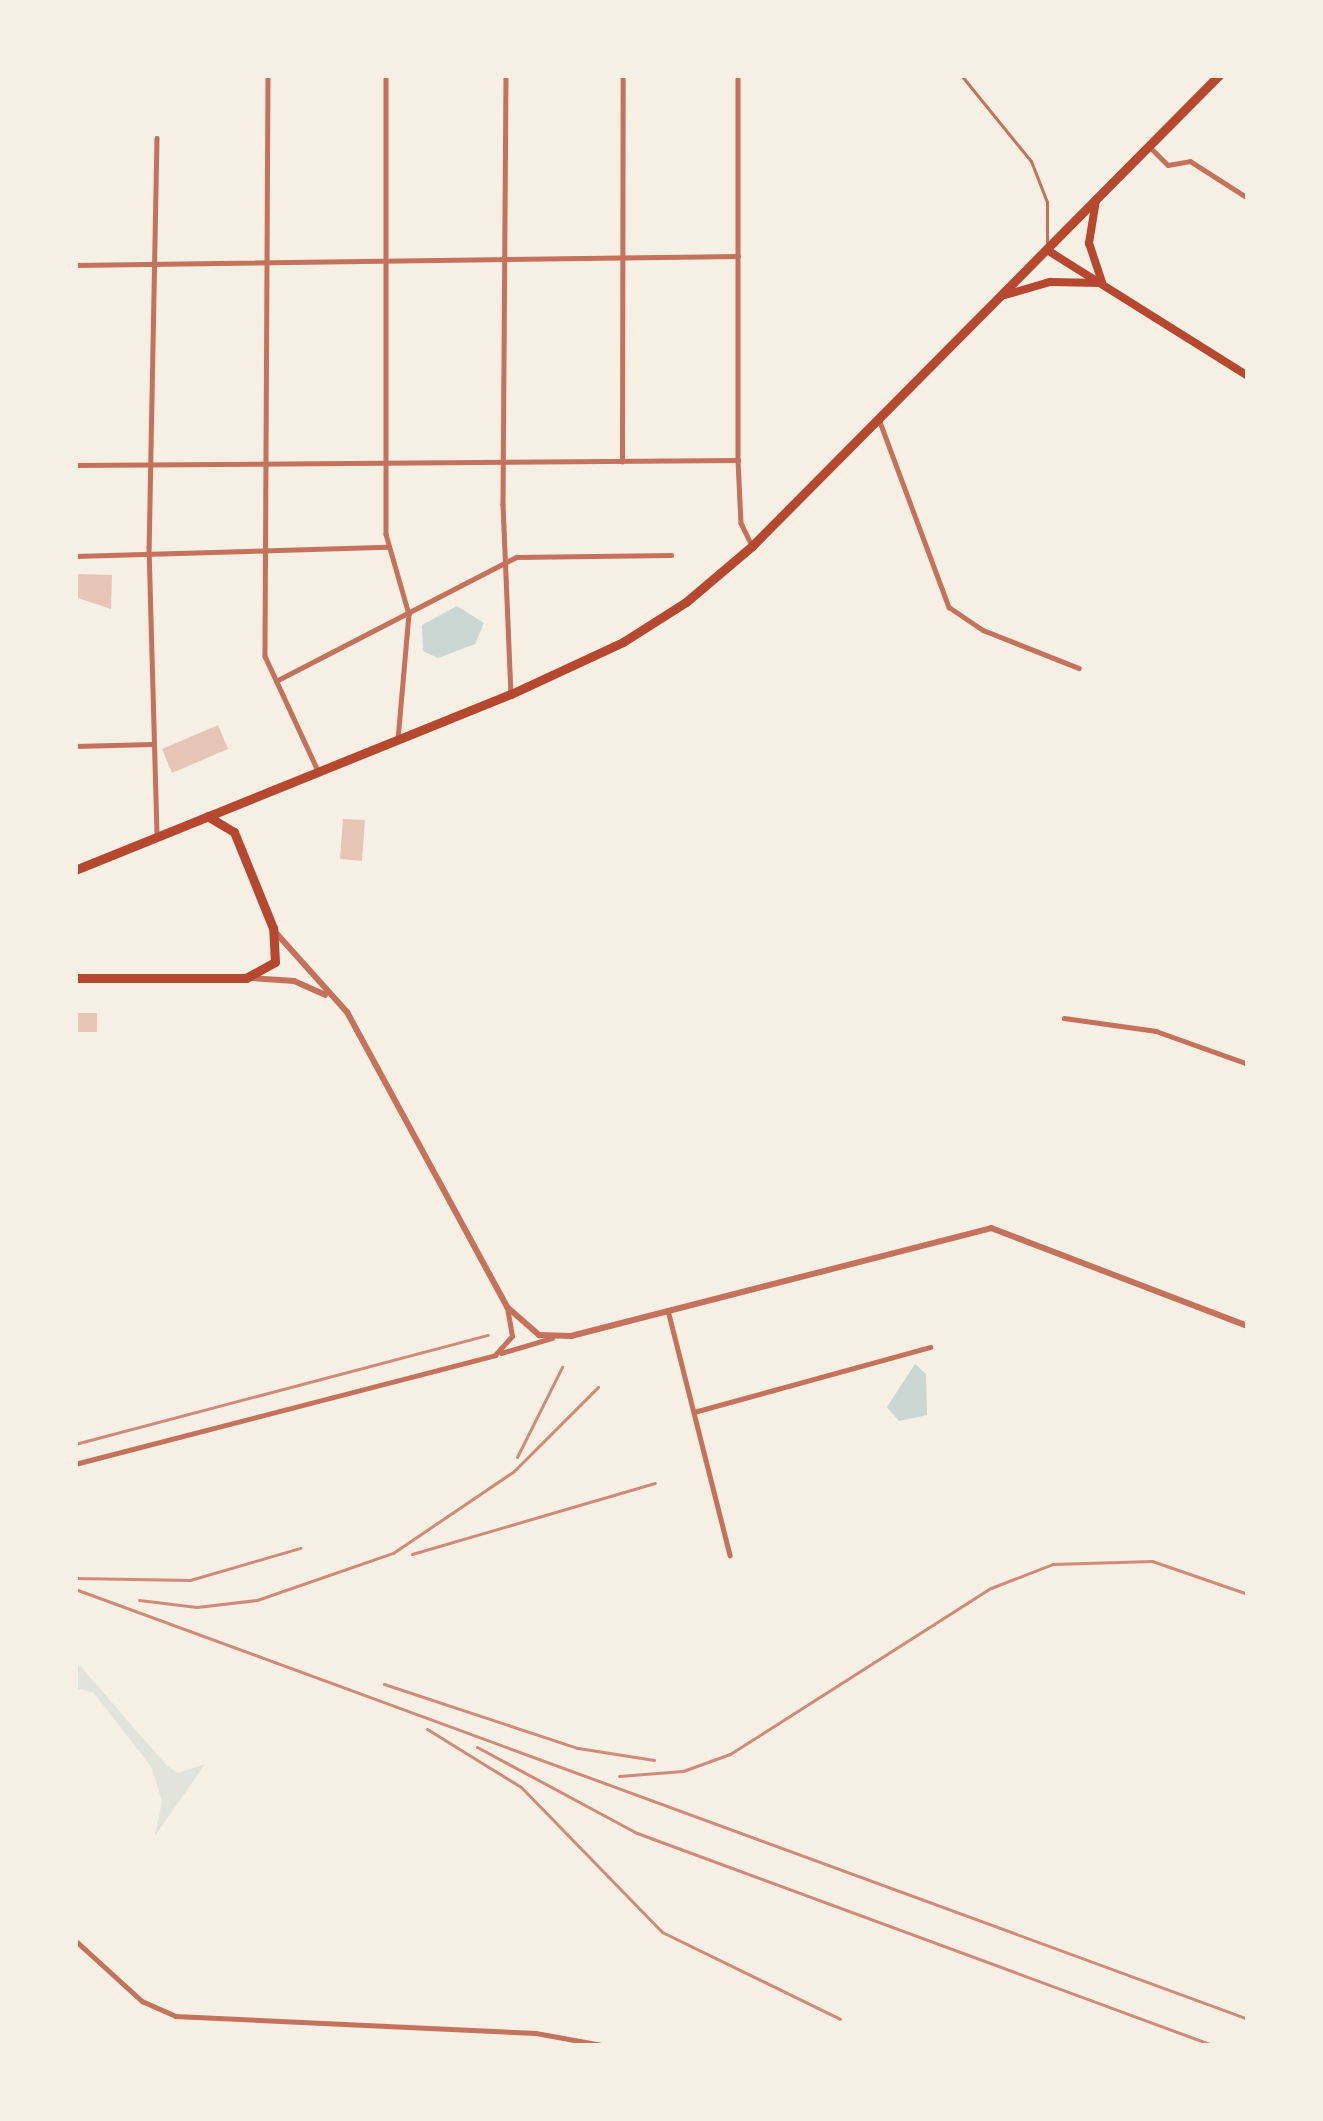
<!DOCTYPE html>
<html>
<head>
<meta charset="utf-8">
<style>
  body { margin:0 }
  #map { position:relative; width:1323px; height:2121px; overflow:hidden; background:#f6efe4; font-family:"Roboto Condensed",sans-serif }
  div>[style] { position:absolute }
  .green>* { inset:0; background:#e2e4dc }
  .water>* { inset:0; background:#c9d6d2 }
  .building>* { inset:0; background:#e6c5b7 }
  .service>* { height:3px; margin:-1.5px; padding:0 1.5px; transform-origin:1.5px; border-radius:1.5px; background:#c5725c }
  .minor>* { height:4.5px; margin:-2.25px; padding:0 2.25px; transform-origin:2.25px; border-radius:2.25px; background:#c5725c }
  .tertiary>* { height:6px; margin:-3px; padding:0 3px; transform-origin:3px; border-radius:3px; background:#c5725c }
  .secondary>* { height:8px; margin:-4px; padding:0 4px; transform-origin:4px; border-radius:4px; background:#b5482f }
  .trunk>* { height:9px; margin:-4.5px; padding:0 4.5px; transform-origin:4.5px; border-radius:4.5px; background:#b5482f }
  .rail>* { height:3px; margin:-1.5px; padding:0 1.5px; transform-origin:1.5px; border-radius:1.5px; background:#cf8b77 }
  span { translate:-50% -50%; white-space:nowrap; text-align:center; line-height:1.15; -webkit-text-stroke:10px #f6efe4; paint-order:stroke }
  .frame { position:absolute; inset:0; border:78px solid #f6efe4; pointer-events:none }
</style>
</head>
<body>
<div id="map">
  <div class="green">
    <div style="clip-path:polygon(76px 1661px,167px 1766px,178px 1773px,205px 1764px,155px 1836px,162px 1802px,152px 1768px,94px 1693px,75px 1688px)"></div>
  </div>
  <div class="water">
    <div style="clip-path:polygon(457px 606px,484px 623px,475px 644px,438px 658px,423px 651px,422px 625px)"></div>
    <div style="clip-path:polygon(915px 1364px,926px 1374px,927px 1415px,899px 1421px,887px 1407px)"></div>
  </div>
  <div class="building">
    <div style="clip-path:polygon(75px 574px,112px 575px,111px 609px,75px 597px)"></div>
    <div style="clip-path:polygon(218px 725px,228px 749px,172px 773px,162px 749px)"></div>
    <div style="clip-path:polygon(343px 819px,365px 820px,362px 861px,340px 859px)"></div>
    <div style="clip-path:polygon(75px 1013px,97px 1013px,97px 1032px,75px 1032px)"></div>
  </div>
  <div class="service">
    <div style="left:961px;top:75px;width:111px;rotate:50.9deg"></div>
    <div style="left:1031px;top:161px;width:44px;rotate:68.7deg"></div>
    <div style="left:1047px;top:202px;width:40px;rotate:90deg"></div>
  </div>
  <div class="minor">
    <div style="left:268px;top:75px;width:581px;rotate:90.3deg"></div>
    <div style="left:265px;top:656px;width:129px;rotate:65.2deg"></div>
    <div style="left:386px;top:75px;width:459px;rotate:90deg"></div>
    <div style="left:386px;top:534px;width:83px;rotate:74deg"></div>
    <div style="left:409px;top:614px;width:126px;rotate:95deg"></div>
    <div style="left:506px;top:75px;width:429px;rotate:90.4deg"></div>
    <div style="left:503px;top:504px;width:190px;rotate:87.6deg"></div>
    <div style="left:738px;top:75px;width:385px;rotate:90deg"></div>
    <div style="left:738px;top:460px;width:63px;rotate:87.3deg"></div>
    <div style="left:741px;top:523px;width:25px;rotate:64deg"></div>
    <div style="left:157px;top:138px;width:409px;rotate:91.1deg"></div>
    <div style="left:149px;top:547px;width:288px;rotate:88.4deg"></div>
    <div style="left:1150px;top:147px;width:25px;rotate:45deg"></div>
    <div style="left:1168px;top:165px;width:22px;rotate:-10deg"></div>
    <div style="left:1190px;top:161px;width:69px;rotate:32.5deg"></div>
    <div style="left:75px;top:265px;width:663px;rotate:-0.78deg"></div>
    <div style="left:879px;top:419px;width:201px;rotate:69.6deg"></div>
    <div style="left:949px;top:607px;width:41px;rotate:34.1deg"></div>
    <div style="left:983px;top:630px;width:103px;rotate:21.6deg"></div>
    <div style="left:622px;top:462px;width:387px;rotate:-89.9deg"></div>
    <div style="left:75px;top:465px;width:663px;rotate:-0.43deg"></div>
    <div style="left:75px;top:556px;width:312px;rotate:-1.7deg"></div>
    <div style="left:276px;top:681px;width:270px;rotate:-27.3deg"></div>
    <div style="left:516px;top:557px;width:155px;rotate:-0.7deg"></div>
    <div style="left:75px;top:746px;width:77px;rotate:-1.5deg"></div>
    <div style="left:1064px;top:1018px;width:93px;rotate:8deg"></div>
    <div style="left:1156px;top:1031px;width:98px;rotate:19.7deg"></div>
    <div style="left:668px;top:1310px;width:253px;rotate:75.8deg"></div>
    <div style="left:501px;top:1353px;width:53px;rotate:-16.4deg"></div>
    <div style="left:694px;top:1412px;width:245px;rotate:-15.4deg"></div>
    <div style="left:75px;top:1464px;width:434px;rotate:-14.5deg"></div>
    <div style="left:495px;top:1355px;width:25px;rotate:-48deg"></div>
    <div style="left:512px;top:1336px;width:29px;rotate:-100deg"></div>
    <div style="left:75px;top:1940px;width:91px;rotate:42.3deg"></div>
    <div style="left:142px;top:2001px;width:36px;rotate:24deg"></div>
    <div style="left:175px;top:2016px;width:361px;rotate:2.7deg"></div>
    <div style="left:536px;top:2033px;width:72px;rotate:10.4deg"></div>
  </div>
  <div class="tertiary">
    <div style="left:277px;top:934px;width:105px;rotate:48.1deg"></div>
    <div style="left:347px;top:1012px;width:336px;rotate:61.5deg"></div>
    <div style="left:507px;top:1307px;width:43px;rotate:41.2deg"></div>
    <div style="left:539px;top:1335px;width:32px;rotate:2deg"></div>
    <div style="left:571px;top:1336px;width:434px;rotate:-14.4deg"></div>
    <div style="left:991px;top:1228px;width:275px;rotate:20.9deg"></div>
    <div style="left:252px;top:978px;width:42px;rotate:4.1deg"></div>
    <div style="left:294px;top:981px;width:34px;rotate:24deg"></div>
  </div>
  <div class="secondary">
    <div style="left:1096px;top:200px;width:44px;rotate:99.2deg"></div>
    <div style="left:1089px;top:243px;width:41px;rotate:71.6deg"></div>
    <div style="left:1047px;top:250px;width:237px;rotate:32.1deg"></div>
    <div style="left:1005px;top:295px;width:47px;rotate:-16.1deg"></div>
    <div style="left:1050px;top:282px;width:51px;rotate:1.1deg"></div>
  </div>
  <div class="trunk">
    <div style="left:75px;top:870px;width:470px;rotate:-22deg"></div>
    <div style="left:511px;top:694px;width:123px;rotate:-24.9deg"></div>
    <div style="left:623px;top:642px;width:75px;rotate:-32.4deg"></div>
    <div style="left:686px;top:602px;width:87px;rotate:-40.3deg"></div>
    <div style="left:752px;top:546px;width:663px;rotate:-45.24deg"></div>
    <div style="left:75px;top:978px;width:171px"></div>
    <div style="left:246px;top:978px;width:33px;rotate:-29deg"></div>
    <div style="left:275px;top:962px;width:34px;rotate:-93deg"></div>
    <div style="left:273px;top:928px;width:104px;rotate:-112.1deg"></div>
    <div style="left:234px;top:832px;width:31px;rotate:-149deg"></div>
  </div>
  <div class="rail">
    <div style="left:75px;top:1444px;width:427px;rotate:-14.8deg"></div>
    <div style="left:517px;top:1457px;width:101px;rotate:-63.4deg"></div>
    <div style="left:412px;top:1554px;width:253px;rotate:-16.3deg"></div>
    <div style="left:75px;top:1578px;width:115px;rotate:1deg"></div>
    <div style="left:190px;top:1580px;width:115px;rotate:-16.2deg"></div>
    <div style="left:75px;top:1589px;width:1249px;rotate:20.13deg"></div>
    <div style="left:139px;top:1600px;width:58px;rotate:6.9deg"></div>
    <div style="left:197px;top:1607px;width:60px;rotate:-6.7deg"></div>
    <div style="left:257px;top:1600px;width:144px;rotate:-19.1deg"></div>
    <div style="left:393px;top:1553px;width:146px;rotate:-34.1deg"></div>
    <div style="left:514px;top:1471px;width:119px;rotate:-45deg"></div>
    <div style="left:384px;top:1684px;width:204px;rotate:18.3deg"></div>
    <div style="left:578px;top:1748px;width:77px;rotate:9deg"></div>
    <div style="left:427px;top:1729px;width:110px;rotate:31.7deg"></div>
    <div style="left:521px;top:1787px;width:202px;rotate:45.8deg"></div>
    <div style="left:662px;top:1932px;width:198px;rotate:26deg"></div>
    <div style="left:477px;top:1747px;width:182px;rotate:28.3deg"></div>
    <div style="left:637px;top:1833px;width:616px;rotate:20.23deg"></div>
    <div style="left:619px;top:1776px;width:64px;rotate:-4.5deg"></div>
    <div style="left:683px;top:1771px;width:50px;rotate:-19.9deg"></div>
    <div style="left:730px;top:1754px;width:309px;rotate:-32.5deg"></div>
    <div style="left:991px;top:1588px;width:66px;rotate:-21.2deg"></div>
    <div style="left:1053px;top:1564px;width:99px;rotate:-1.7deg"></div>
    <div style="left:1152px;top:1561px;width:102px;rotate:19deg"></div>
  </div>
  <div class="frame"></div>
</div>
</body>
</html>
